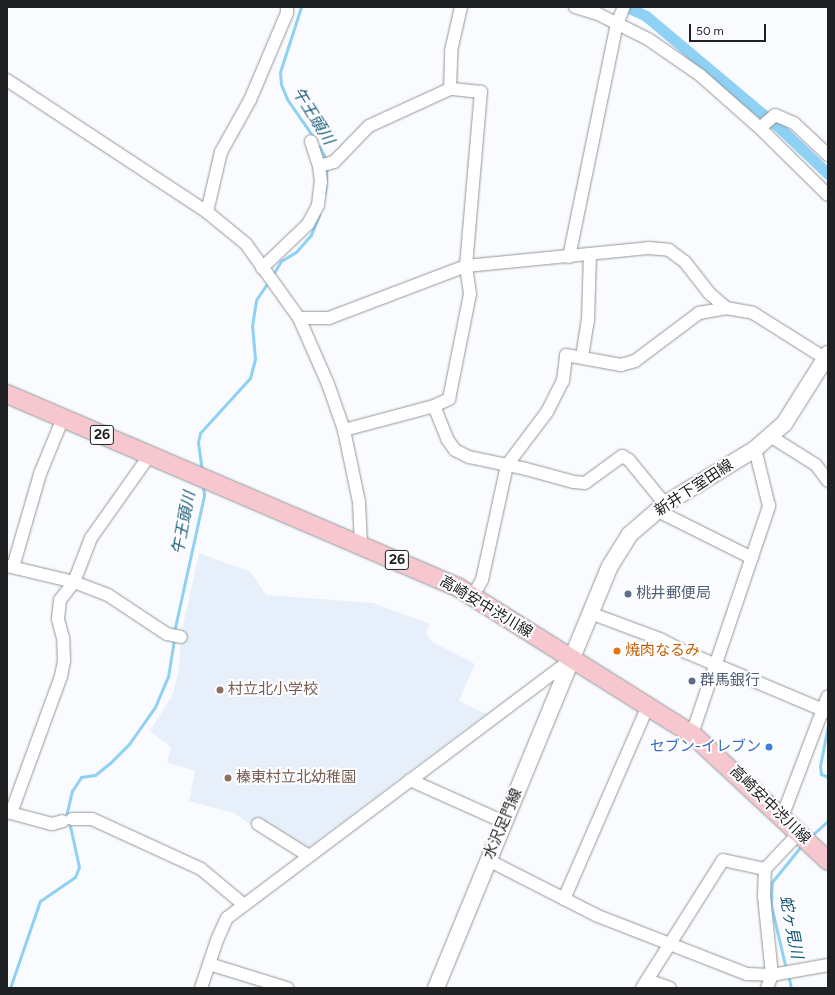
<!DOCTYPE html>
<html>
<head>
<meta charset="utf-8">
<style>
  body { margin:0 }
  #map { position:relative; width:835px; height:995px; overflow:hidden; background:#f9fbfe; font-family:Figtree,"Noto Sans JP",sans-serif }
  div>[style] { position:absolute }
  .built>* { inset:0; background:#e7f0fa }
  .stream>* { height:3px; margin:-1.5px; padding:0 1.5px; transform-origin:1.5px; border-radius:1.5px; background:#8fd1f5 }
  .canal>* { height:11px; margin:-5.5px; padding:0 5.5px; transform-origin:5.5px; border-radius:5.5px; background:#8fd1f5 }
  .roads { filter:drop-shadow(0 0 1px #93969a) drop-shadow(0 0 1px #93969a) }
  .street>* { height:12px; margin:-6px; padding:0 6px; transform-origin:6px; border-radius:6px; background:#fff }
  .secondary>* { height:16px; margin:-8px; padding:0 8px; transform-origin:8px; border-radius:8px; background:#fff }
  .primary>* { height:18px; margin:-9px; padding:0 9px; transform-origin:9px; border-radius:9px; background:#f6c7cf }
  .dots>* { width:11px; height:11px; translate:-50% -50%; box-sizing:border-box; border:2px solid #fff; border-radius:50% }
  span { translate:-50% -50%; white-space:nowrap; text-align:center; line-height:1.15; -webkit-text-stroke:4px #fff; paint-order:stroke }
  .shield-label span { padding:1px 3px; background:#fff; border:1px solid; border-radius:3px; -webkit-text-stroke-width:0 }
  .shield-label { font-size:14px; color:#202123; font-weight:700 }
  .street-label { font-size:15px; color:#202123 }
  .service-label { font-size:15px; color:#4e5e75 }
  .left { translate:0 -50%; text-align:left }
  .food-label { font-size:15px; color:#c56008 }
  .education-label { font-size:15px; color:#785e54 }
  .shop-label { font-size:15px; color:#366cbe }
  .right { translate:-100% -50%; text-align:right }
  .water-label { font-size:16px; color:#105573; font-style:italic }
  .frame { position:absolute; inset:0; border:8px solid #202123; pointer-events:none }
  .scale { position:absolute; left:689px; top:24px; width:77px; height:18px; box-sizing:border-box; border:2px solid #202123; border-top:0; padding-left:5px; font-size:12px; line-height:14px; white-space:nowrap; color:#202123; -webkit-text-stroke:3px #fff; paint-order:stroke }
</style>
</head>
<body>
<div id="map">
  <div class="built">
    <div style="clip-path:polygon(199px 553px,251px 572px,266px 595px,373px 603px,430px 624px,426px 632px,432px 642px,475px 664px,459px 701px,486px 714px,306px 849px,256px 828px,234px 813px,189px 801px,195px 771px,167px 762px,171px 747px,150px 731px,172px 696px,178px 674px,182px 630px)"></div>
  </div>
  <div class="stream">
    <div style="left:301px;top:7px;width:68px;rotate:107.9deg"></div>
    <div style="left:280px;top:72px;width:12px;rotate:85deg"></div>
    <div style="left:281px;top:84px;width:16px;rotate:68deg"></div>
    <div style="left:287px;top:99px;width:47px;rotate:55.3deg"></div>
    <div style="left:319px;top:146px;width:17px;rotate:62deg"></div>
    <div style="left:325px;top:192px;width:26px;rotate:-86deg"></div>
    <div style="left:272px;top:276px;width:17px;rotate:-59deg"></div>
    <div style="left:281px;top:261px;width:17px;rotate:-31deg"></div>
    <div style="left:296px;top:252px;width:23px;rotate:-49deg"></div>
    <div style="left:311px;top:235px;width:22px;rotate:-68deg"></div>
    <div style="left:202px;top:471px;width:29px;rotate:-98deg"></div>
    <div style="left:198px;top:442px;width:9px;rotate:-77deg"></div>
    <div style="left:200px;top:433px;width:74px;rotate:-47.7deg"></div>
    <div style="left:250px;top:378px;width:20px;rotate:-75deg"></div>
    <div style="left:255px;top:359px;width:33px;rotate:-95deg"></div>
    <div style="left:252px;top:326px;width:26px;rotate:-81deg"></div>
    <div style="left:256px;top:300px;width:22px;rotate:-56deg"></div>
    <div style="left:174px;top:632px;width:140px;rotate:-77.6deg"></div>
    <div style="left:204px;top:495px;width:10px;rotate:-96deg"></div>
    <div style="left:828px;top:725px;width:42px;rotate:101deg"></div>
    <div style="left:820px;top:766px;width:8px;rotate:83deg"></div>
    <div style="left:821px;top:774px;width:8px;rotate:23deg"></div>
    <div style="left:810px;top:837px;width:24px;rotate:-42deg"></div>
    <div style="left:786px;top:969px;width:66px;rotate:-103.2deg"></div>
    <div style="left:771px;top:905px;width:23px;rotate:-88deg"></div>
    <div style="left:772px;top:882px;width:48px;rotate:-51deg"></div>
    <div style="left:788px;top:974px;width:14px;rotate:78deg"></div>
    <div style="left:10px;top:988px;width:92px;rotate:-71deg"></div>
    <div style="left:40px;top:901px;width:42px;rotate:-34.4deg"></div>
    <div style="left:75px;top:877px;width:11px;rotate:-68deg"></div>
    <div style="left:79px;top:867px;width:56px;rotate:-102.3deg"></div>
    <div style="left:67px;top:812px;width:22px;rotate:-77deg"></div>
    <div style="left:72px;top:791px;width:17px;rotate:-57deg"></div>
    <div style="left:81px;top:777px;width:14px;rotate:-8deg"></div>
    <div style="left:95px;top:775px;width:19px;rotate:-39deg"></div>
    <div style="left:110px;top:763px;width:27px;rotate:-45deg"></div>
    <div style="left:129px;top:744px;width:45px;rotate:-54.9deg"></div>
    <div style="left:155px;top:707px;width:33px;rotate:-67deg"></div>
    <div style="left:168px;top:677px;width:39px;rotate:-81deg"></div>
  </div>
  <div class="canal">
    <div style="left:627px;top:7px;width:21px;rotate:25deg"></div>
    <div style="left:646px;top:16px;width:179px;rotate:40deg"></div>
    <div style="left:783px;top:131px;width:62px;rotate:43.7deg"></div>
  </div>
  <div class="roads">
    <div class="street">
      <div style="left:575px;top:7px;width:24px;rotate:17deg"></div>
      <div style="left:598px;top:14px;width:56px;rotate:26.6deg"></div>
      <div style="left:648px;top:39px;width:63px;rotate:34.7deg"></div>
      <div style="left:700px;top:75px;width:80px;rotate:41.5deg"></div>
      <div style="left:760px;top:128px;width:95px;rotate:44.6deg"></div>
      <div style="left:7px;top:80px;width:240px;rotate:33.4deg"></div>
      <div style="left:207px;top:212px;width:50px;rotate:39.4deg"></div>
      <div style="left:246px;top:244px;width:91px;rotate:54.4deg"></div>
      <div style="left:299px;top:318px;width:72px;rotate:66.3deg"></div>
      <div style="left:328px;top:384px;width:49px;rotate:70.8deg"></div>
      <div style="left:344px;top:430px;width:74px;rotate:78.2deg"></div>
      <div style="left:359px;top:502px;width:42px;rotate:87.3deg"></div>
      <div style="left:760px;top:128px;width:20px;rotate:-41deg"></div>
      <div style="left:775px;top:115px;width:21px;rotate:23deg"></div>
      <div style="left:794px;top:123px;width:47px;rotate:43.3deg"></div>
      <div style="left:319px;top:166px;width:16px;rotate:-15deg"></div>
      <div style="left:334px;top:162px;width:50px;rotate:-45.8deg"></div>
      <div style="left:369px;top:126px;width:89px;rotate:-24.6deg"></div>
      <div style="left:207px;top:212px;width:62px;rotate:-76.9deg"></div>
      <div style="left:221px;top:152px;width:60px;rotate:-60.9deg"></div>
      <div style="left:250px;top:100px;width:95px;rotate:-67deg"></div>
      <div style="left:287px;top:13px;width:6px;rotate:-90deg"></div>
      <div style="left:569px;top:257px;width:238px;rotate:-78.4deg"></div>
      <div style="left:617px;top:24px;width:18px;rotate:-68deg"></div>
      <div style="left:262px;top:268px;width:64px;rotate:-43.7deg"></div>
      <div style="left:308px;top:224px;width:21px;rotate:-62deg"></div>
      <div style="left:318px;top:205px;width:23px;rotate:-83deg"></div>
      <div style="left:321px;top:182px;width:16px;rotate:-97deg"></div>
      <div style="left:319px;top:166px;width:26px;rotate:-108deg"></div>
      <div style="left:299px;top:318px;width:30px"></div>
      <div style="left:329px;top:318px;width:147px;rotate:-20.8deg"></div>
      <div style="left:466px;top:266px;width:183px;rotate:-5.6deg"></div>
      <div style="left:648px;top:248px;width:21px;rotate:5deg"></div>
      <div style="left:669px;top:250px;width:20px;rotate:37deg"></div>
      <div style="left:685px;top:262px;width:39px;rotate:52deg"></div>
      <div style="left:709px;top:293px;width:23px;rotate:41deg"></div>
      <div style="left:726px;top:308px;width:27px;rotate:10deg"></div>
      <div style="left:753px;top:313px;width:89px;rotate:32.1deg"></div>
      <div style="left:582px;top:357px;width:36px;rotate:-81deg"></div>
      <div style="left:588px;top:321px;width:66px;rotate:-88.3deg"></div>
      <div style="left:434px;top:406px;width:35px;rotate:68deg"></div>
      <div style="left:447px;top:439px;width:14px;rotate:54deg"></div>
      <div style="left:455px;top:450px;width:16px;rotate:27deg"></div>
      <div style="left:469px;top:457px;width:58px;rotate:11.9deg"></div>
      <div style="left:526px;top:469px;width:50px;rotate:15.2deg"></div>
      <div style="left:574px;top:482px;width:11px;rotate:5deg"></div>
      <div style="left:585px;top:483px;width:46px;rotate:-36.1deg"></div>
      <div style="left:622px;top:456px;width:8px;rotate:30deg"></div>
      <div style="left:629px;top:460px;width:57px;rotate:50.7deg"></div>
      <div style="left:344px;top:430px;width:93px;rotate:-14.9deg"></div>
      <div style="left:434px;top:406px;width:17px;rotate:-25deg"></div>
      <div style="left:449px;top:399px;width:107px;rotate:-78.7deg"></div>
      <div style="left:470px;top:294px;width:28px;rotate:-98deg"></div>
      <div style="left:466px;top:266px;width:175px;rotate:-85.1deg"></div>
      <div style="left:481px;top:92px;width:31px;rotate:-174deg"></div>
      <div style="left:450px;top:89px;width:38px;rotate:-88deg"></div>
      <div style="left:451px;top:51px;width:45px;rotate:-77.2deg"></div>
      <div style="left:770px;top:436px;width:54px;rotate:32.2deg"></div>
      <div style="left:816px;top:465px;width:20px;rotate:53deg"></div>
      <div style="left:658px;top:511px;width:105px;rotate:26.6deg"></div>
      <div style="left:7px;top:566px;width:69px;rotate:13.4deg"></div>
      <div style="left:74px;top:582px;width:36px;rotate:21deg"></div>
      <div style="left:108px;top:595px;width:71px;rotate:33.5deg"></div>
      <div style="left:167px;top:634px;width:14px;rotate:12deg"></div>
      <div style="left:13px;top:567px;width:97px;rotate:-73.8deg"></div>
      <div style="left:40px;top:474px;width:61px;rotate:-67.7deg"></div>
      <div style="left:473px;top:596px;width:18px;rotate:-61deg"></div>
      <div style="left:482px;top:580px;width:118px;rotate:-77.7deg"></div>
      <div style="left:507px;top:465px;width:66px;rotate:-53deg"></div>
      <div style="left:547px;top:412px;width:35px;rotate:-63deg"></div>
      <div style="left:563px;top:381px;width:26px;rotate:-83deg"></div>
      <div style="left:566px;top:355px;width:56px;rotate:10.3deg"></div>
      <div style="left:621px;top:365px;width:15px;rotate:-16deg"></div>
      <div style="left:635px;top:361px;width:80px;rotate:-36.9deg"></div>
      <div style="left:699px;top:313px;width:27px;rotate:-10deg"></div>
      <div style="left:590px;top:613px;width:75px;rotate:20.4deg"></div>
      <div style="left:660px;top:639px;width:31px;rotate:27deg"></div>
      <div style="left:688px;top:653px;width:152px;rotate:22.9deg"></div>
      <div style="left:692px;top:734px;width:241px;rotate:-71.3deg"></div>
      <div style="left:769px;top:506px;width:59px;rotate:-103.8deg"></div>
      <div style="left:410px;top:780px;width:103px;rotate:24.1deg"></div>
      <div style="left:7px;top:812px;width:47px;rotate:14.9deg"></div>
      <div style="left:52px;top:824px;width:11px;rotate:-15deg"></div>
      <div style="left:11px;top:813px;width:146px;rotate:-69.9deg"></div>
      <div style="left:61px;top:676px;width:15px;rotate:-79deg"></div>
      <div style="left:64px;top:661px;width:23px;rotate:-92deg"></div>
      <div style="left:63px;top:638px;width:20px;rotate:-105deg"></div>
      <div style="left:58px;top:619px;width:19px;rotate:-84deg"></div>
      <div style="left:60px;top:600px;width:23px;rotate:-52deg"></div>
      <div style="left:74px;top:582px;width:47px;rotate:-68.9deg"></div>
      <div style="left:91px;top:538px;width:100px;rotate:-54.7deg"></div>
      <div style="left:782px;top:817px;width:129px;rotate:-69.2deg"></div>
      <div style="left:72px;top:819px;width:20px"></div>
      <div style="left:92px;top:819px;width:120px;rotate:24.6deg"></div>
      <div style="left:201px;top:869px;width:56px;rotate:39.9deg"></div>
      <div style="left:258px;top:824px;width:60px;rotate:32.1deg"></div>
      <div style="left:488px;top:860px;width:123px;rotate:27deg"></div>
      <div style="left:598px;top:916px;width:160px;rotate:21.3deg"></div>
      <div style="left:747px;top:974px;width:25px;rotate:2deg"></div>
      <div style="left:772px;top:975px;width:57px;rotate:-10.1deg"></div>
      <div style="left:564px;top:899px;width:210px;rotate:-66.5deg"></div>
      <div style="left:209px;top:964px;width:82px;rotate:17.1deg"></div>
      <div style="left:647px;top:980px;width:24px;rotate:19deg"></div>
      <div style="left:201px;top:988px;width:51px;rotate:-71.6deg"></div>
      <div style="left:217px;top:940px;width:24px;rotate:-66deg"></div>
      <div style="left:227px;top:918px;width:430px;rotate:-36.9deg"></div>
      <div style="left:642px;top:988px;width:151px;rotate:-57.7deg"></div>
      <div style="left:723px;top:860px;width:43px;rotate:12.1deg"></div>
      <div style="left:767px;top:988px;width:14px;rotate:-69deg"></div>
      <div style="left:772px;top:975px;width:79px;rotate:-95.8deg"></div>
      <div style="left:764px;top:896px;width:27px;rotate:-88deg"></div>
      <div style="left:765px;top:869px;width:50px;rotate:-46.6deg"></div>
    </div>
    <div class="secondary">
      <div style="left:436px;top:988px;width:456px;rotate:-67.6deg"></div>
      <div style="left:610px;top:566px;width:36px;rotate:-58deg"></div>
      <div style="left:629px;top:535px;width:48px;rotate:-40.7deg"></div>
      <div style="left:665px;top:504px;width:105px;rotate:-31.4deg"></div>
      <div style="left:755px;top:449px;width:38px;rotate:-41deg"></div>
      <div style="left:784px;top:424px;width:83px;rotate:-57.8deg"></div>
    </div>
    <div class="primary">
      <div style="left:7px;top:394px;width:492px;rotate:23.2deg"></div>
      <div style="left:459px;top:588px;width:275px;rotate:32.1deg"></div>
      <div style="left:692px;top:734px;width:186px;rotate:43deg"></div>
    </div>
  </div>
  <div class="dots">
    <div style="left:628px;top:594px;background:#5c6f8a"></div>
    <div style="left:617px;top:651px;background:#e8710a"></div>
    <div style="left:692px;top:681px;background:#5c6f8a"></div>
    <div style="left:220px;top:690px;background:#8d6e63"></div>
    <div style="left:769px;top:747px;background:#3f7fe0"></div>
    <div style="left:228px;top:778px;background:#8d6e63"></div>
  </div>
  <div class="shield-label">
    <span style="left:102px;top:435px">26</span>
    <span style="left:397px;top:560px">26</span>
  </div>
  <div class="street-label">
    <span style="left:694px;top:488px;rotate:-33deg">新井下室田線</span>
    <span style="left:486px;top:607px;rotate:31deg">高崎安中渋川線</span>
    <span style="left:770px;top:805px;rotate:44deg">高崎安中渋川線</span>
    <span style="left:503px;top:824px;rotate:-67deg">水沢足門線</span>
  </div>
  <div class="service-label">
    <span class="left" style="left:636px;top:594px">桃井郵便局</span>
    <span class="left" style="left:700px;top:681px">群馬銀行</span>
  </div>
  <div class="food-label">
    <span class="left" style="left:625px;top:651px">焼肉なるみ</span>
  </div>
  <div class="education-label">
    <span class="left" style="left:228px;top:690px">村立北小学校</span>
    <span class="left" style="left:236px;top:778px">榛東村立北幼稚園</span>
  </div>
  <div class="shop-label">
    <span class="right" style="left:761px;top:747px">セブン-イレブン</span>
  </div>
  <div class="water-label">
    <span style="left:313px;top:116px;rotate:58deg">午王頭川</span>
    <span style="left:184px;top:523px;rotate:-79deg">午王頭川</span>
    <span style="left:791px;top:927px;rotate:79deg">蛇ヶ見川</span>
  </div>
  <div class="frame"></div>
  <div class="scale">50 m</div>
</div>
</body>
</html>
